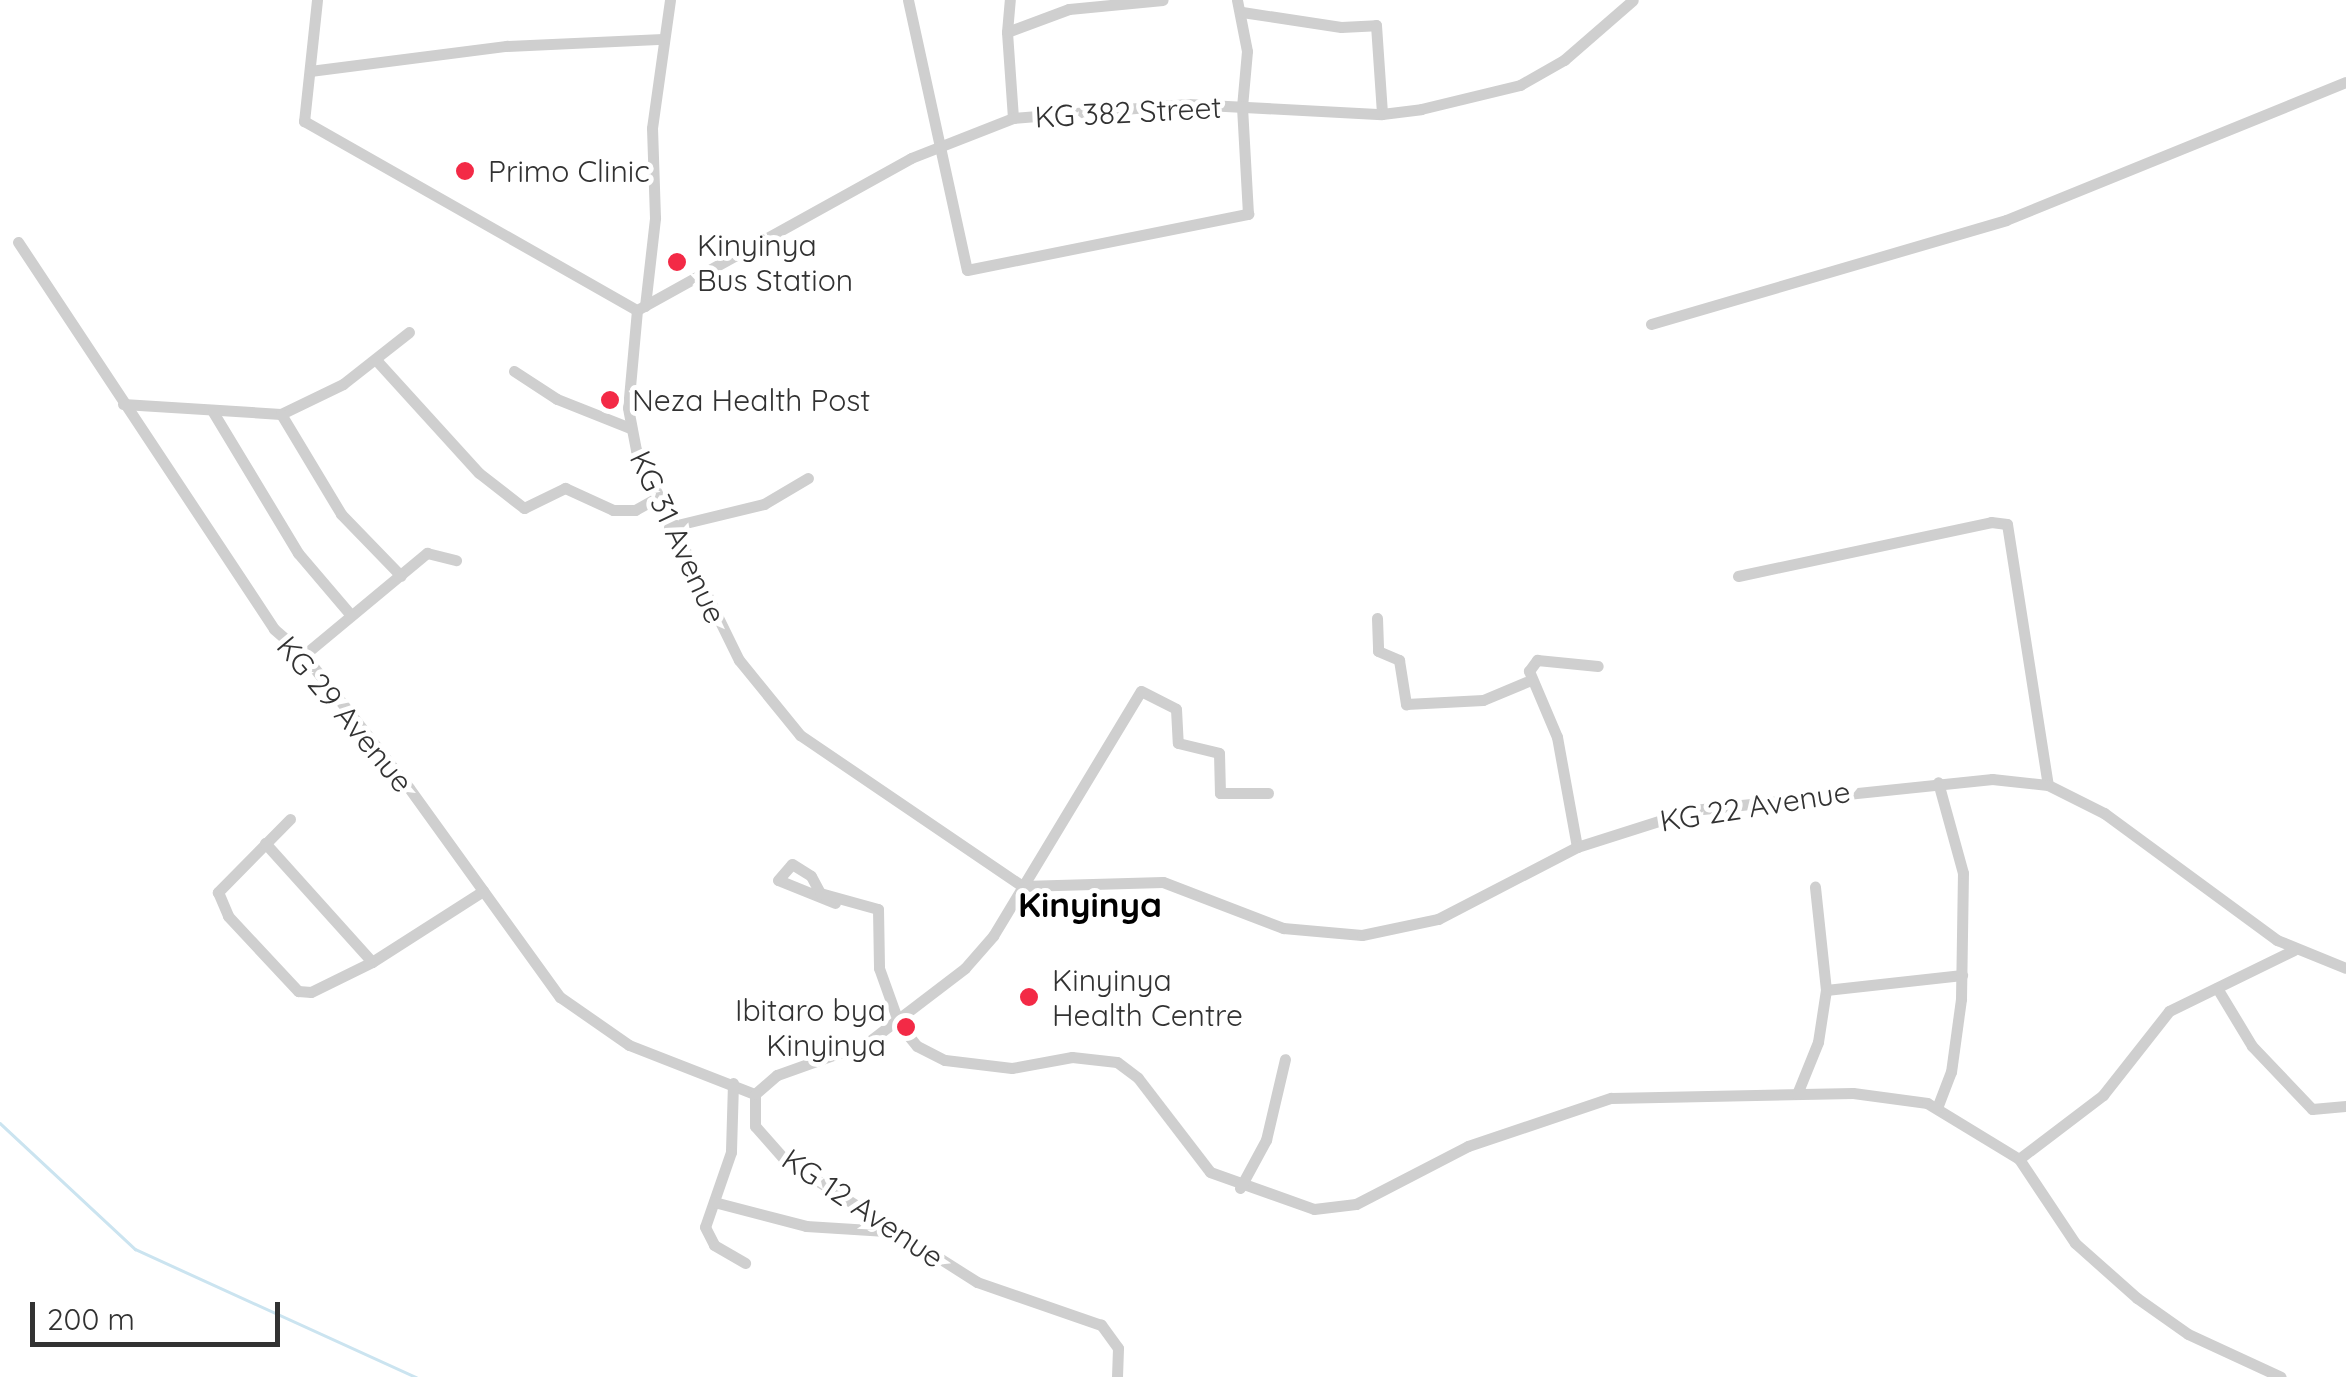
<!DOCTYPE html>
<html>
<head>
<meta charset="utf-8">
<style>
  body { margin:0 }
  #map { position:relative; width:2346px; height:1377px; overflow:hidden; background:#fff; font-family:Quicksand,sans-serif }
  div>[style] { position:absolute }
  .stream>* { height:2.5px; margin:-1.25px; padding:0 1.25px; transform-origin:1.25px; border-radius:1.25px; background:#cbe4f0 }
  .minor>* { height:11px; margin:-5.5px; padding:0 5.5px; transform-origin:5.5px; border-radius:5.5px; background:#cfcfcf }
  .dots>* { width:28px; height:28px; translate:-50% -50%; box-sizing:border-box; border:5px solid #fff; border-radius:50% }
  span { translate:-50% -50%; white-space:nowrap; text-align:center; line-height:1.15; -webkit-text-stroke:10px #fff; paint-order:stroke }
  .street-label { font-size:30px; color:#323232 }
  .poi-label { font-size:30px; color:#323232 }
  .left { translate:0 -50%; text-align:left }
  .right { translate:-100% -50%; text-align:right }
  .quarter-label { font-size:35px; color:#000; font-weight:700 }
  .scale { position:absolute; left:30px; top:1302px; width:250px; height:45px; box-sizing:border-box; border:5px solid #323232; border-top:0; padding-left:12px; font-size:30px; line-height:35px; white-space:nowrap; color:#323232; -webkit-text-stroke:8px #fff; paint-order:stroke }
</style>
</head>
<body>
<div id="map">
  <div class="stream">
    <div style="left:0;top:1123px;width:185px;rotate:43deg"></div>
    <div style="left:135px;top:1249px;width:309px;rotate:24.5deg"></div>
  </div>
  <div class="minor">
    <div style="left:317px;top:0;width:122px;rotate:96.1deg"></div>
    <div style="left:304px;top:121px;width:383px;rotate:29.6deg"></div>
    <div style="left:908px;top:0;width:276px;rotate:77.7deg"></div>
    <div style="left:967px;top:270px;width:287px;rotate:-11.3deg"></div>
    <div style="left:1248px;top:214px;width:107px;rotate:-93.2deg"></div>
    <div style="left:1242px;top:107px;width:56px;rotate:-84.9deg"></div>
    <div style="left:1247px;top:51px;width:52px;rotate:-101.1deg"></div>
    <div style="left:1242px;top:12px;width:100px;rotate:8.6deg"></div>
    <div style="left:1341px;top:27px;width:35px;rotate:-3deg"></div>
    <div style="left:1376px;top:25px;width:89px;rotate:86.1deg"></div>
    <div style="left:1007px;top:32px;width:32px;rotate:-85deg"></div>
    <div style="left:310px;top:71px;width:198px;rotate:-7.3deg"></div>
    <div style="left:506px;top:46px;width:157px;rotate:-2.6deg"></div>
    <div style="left:1013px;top:118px;width:86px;rotate:-94deg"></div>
    <div style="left:1007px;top:32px;width:66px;rotate:-20.4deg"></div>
    <div style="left:1069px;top:9px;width:94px;rotate:-5.5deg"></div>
    <div style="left:18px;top:242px;width:464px;rotate:56.5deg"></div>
    <div style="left:274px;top:629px;width:40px;rotate:41deg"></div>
    <div style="left:304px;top:655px;width:169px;rotate:51.7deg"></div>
    <div style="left:409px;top:788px;width:258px;rotate:54.2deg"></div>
    <div style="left:560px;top:997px;width:84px;rotate:34.8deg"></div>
    <div style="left:629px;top:1045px;width:135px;rotate:21.3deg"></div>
    <div style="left:645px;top:306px;width:89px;rotate:-83.5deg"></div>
    <div style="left:655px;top:218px;width:90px;rotate:-91.9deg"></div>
    <div style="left:652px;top:128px;width:129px;rotate:-82deg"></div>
    <div style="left:637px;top:310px;width:313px;rotate:-29deg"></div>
    <div style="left:911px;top:158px;width:110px;rotate:-21.4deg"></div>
    <div style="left:1013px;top:118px;width:176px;rotate:-4.6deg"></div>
    <div style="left:1188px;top:104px;width:194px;rotate:3deg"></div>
    <div style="left:1382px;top:114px;width:39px;rotate:-7deg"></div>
    <div style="left:1421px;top:109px;width:102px;rotate:-13.6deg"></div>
    <div style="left:1520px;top:85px;width:51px;rotate:-29.6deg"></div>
    <div style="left:1564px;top:60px;width:91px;rotate:-41deg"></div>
    <div style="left:637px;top:310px;width:98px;rotate:95.2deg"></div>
    <div style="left:628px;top:408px;width:43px;rotate:79.2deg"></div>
    <div style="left:636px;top:450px;width:234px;rotate:63.9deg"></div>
    <div style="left:739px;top:660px;width:97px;rotate:50.9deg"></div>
    <div style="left:800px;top:735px;width:268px;rotate:34.2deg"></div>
    <div style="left:1651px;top:324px;width:370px;rotate:-16.3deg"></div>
    <div style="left:2006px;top:220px;width:367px;rotate:-22.1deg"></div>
    <div style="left:377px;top:361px;width:151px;rotate:47.7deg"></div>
    <div style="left:479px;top:473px;width:57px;rotate:37.9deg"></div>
    <div style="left:524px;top:508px;width:46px;rotate:-26deg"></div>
    <div style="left:565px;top:488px;width:53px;rotate:24.6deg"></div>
    <div style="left:613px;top:510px;width:22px"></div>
    <div style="left:635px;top:510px;width:25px;rotate:-29deg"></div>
    <div style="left:514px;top:371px;width:51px;rotate:33.1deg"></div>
    <div style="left:557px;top:399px;width:79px;rotate:21.7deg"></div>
    <div style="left:123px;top:404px;width:158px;rotate:3.6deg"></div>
    <div style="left:281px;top:414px;width:69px;rotate:-25.8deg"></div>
    <div style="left:343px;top:384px;width:84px;rotate:-38.2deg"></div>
    <div style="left:213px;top:412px;width:165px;rotate:58.9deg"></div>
    <div style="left:298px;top:553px;width:80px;rotate:49.6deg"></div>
    <div style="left:281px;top:414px;width:117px;rotate:59deg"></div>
    <div style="left:341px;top:514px;width:86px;rotate:45.9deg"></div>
    <div style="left:669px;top:527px;width:98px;rotate:-13.6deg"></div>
    <div style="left:764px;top:504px;width:51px;rotate:-30.6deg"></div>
    <div style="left:1738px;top:576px;width:259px;rotate:-12deg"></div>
    <div style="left:1991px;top:522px;width:16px;rotate:7deg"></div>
    <div style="left:2007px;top:524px;width:264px;rotate:81.1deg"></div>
    <div style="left:1377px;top:618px;width:33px;rotate:88deg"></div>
    <div style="left:1378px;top:651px;width:23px;rotate:23deg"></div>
    <div style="left:1399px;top:660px;width:45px;rotate:81deg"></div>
    <div style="left:1406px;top:704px;width:77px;rotate:-3deg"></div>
    <div style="left:1483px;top:700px;width:52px;rotate:-22.6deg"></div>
    <div style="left:304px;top:655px;width:160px;rotate:-39.7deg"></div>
    <div style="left:427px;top:553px;width:30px;rotate:14deg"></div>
    <div style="left:290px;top:819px;width:103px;rotate:134.6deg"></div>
    <div style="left:218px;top:892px;width:26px;rotate:67deg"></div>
    <div style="left:228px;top:916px;width:103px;rotate:47deg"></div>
    <div style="left:298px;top:991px;width:13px;rotate:4deg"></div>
    <div style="left:311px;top:992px;width:68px;rotate:-26.2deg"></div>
    <div style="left:372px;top:962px;width:132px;rotate:-32.6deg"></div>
    <div style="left:265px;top:843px;width:160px;rotate:48deg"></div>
    <div style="left:1577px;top:847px;width:112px;rotate:-100.3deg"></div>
    <div style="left:1557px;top:737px;width:72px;rotate:-113deg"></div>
    <div style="left:1529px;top:671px;width:14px;rotate:-54deg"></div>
    <div style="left:1537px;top:660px;width:61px;rotate:5.6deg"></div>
    <div style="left:1022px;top:886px;width:141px;rotate:-1.6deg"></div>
    <div style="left:1163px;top:882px;width:129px;rotate:21deg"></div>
    <div style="left:1283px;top:928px;width:79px;rotate:5.1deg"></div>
    <div style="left:1362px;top:935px;width:78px;rotate:-11.9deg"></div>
    <div style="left:1438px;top:919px;width:157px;rotate:-27.4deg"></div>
    <div style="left:1577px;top:847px;width:122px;rotate:-17.7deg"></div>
    <div style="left:1693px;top:810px;width:301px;rotate:-5.9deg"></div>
    <div style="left:1992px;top:779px;width:56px;rotate:6.1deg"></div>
    <div style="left:2048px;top:785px;width:63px;rotate:26.6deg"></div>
    <div style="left:2104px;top:813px;width:215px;rotate:36.3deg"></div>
    <div style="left:2277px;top:940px;width:74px;rotate:22.1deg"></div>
    <div style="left:835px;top:903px;width:61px;rotate:-158deg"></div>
    <div style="left:778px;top:880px;width:21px;rotate:-49deg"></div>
    <div style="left:792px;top:864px;width:22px;rotate:32deg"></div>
    <div style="left:811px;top:876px;width:19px;rotate:62deg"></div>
    <div style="left:820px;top:893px;width:60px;rotate:15.4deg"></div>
    <div style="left:878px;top:909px;width:59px;rotate:89deg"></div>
    <div style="left:879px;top:968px;width:59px;rotate:70.3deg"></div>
    <div style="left:899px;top:1024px;width:28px;rotate:51deg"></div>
    <div style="left:917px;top:1046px;width:31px;rotate:27deg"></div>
    <div style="left:945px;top:1060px;width:67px;rotate:6.8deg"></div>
    <div style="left:1012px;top:1068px;width:61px;rotate:-10.4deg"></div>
    <div style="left:1072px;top:1057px;width:45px;rotate:6.3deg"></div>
    <div style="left:1117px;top:1062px;width:26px;rotate:37deg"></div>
    <div style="left:1138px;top:1078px;width:118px;rotate:52.5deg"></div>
    <div style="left:1210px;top:1172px;width:110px;rotate:19.6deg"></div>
    <div style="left:1314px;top:1209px;width:42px;rotate:-6.8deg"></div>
    <div style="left:1356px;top:1204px;width:126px;rotate:-27.4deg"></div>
    <div style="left:1468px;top:1146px;width:151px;rotate:-18.6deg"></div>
    <div style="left:1611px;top:1098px;width:242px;rotate:-1.2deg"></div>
    <div style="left:1853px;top:1093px;width:75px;rotate:7.7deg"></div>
    <div style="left:1927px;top:1103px;width:108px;rotate:31.3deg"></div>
    <div style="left:2019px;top:1159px;width:101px;rotate:56.3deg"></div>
    <div style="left:2075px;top:1243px;width:83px;rotate:41.6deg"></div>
    <div style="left:2137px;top:1298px;width:62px;rotate:35.2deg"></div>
    <div style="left:2188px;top:1334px;width:102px;rotate:24.8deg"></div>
    <div style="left:2217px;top:988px;width:68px;rotate:58.9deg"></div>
    <div style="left:2252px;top:1046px;width:87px;rotate:46.4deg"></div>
    <div style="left:2312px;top:1109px;width:34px;rotate:-5deg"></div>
    <div style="left:1826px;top:990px;width:137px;rotate:-6.3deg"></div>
    <div style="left:733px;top:1083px;width:69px;rotate:91.7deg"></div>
    <div style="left:731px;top:1152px;width:79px;rotate:109.1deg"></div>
    <div style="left:705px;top:1227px;width:20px;rotate:63deg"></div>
    <div style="left:714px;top:1245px;width:36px;rotate:30deg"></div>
    <div style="left:1797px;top:1094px;width:56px;rotate:-68deg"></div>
    <div style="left:1818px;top:1042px;width:53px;rotate:-81.3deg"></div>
    <div style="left:1826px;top:990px;width:104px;rotate:-96.1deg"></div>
    <div style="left:1937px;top:1108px;width:39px;rotate:-69deg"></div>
    <div style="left:1951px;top:1072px;width:74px;rotate:-82.2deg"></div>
    <div style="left:1961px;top:999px;width:126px;rotate:-89.1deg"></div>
    <div style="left:1963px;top:873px;width:94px;rotate:-105.4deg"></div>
    <div style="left:2019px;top:1159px;width:106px;rotate:-37.3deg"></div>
    <div style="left:2103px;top:1095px;width:107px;rotate:-51.8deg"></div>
    <div style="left:2169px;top:1011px;width:139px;rotate:-26deg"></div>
    <div style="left:1240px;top:1188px;width:55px;rotate:-61.6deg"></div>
    <div style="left:1266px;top:1140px;width:83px;rotate:-76.8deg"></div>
    <div style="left:714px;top:1202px;width:95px;rotate:14.6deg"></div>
    <div style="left:806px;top:1226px;width:80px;rotate:3.6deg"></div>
    <div style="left:1117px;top:1377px;width:29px;rotate:-88deg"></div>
    <div style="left:1118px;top:1348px;width:29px;rotate:-126deg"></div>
    <div style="left:1101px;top:1325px;width:131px;rotate:-160.9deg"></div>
    <div style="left:977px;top:1282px;width:227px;rotate:-147.6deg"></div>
    <div style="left:785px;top:1160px;width:45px;rotate:-131.4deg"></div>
    <div style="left:755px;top:1126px;width:32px;rotate:-90deg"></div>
    <div style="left:755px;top:1094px;width:29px;rotate:-41deg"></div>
    <div style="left:777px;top:1075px;width:96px;rotate:-19.6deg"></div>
    <div style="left:867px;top:1043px;width:123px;rotate:-37.4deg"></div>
    <div style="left:965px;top:968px;width:43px;rotate:-48.8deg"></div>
    <div style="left:993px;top:936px;width:286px;rotate:-58.9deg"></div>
    <div style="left:1141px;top:691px;width:39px;rotate:27deg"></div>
    <div style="left:1176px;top:709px;width:34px;rotate:87deg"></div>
    <div style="left:1178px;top:743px;width:42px;rotate:13.7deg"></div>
    <div style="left:1219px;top:753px;width:40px;rotate:88.6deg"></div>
    <div style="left:1220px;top:793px;width:48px"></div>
  </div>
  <div class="dots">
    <div style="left:465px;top:171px;background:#f32a46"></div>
    <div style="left:677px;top:262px;background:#f32a46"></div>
    <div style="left:610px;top:400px;background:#f32a46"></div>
    <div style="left:1029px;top:997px;background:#f32a46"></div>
    <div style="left:906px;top:1027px;background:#f32a46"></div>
  </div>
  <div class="street-label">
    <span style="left:1128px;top:112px;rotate:-3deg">KG 382 Street</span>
    <span style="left:678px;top:537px;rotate:65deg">KG 31 Avenue</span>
    <span style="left:345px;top:714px;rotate:50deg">KG 29 Avenue</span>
    <span style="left:1755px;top:806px;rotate:-9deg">KG 22 Avenue</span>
    <span style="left:863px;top:1208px;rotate:34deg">KG 12 Avenue</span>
  </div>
  <div class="poi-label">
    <span class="left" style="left:488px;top:171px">Primo Clinic</span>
    <span class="left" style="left:697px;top:262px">Kinyinya<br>Bus Station</span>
    <span class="left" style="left:632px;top:400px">Neza Health Post</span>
    <span class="left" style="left:1052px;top:997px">Kinyinya<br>Health Centre</span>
    <span class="right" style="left:886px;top:1027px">Ibitaro bya<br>Kinyinya</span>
  </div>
  <div class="quarter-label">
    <span style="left:1090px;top:904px">Kinyinya</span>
  </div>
  <div class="scale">200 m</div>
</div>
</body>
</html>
